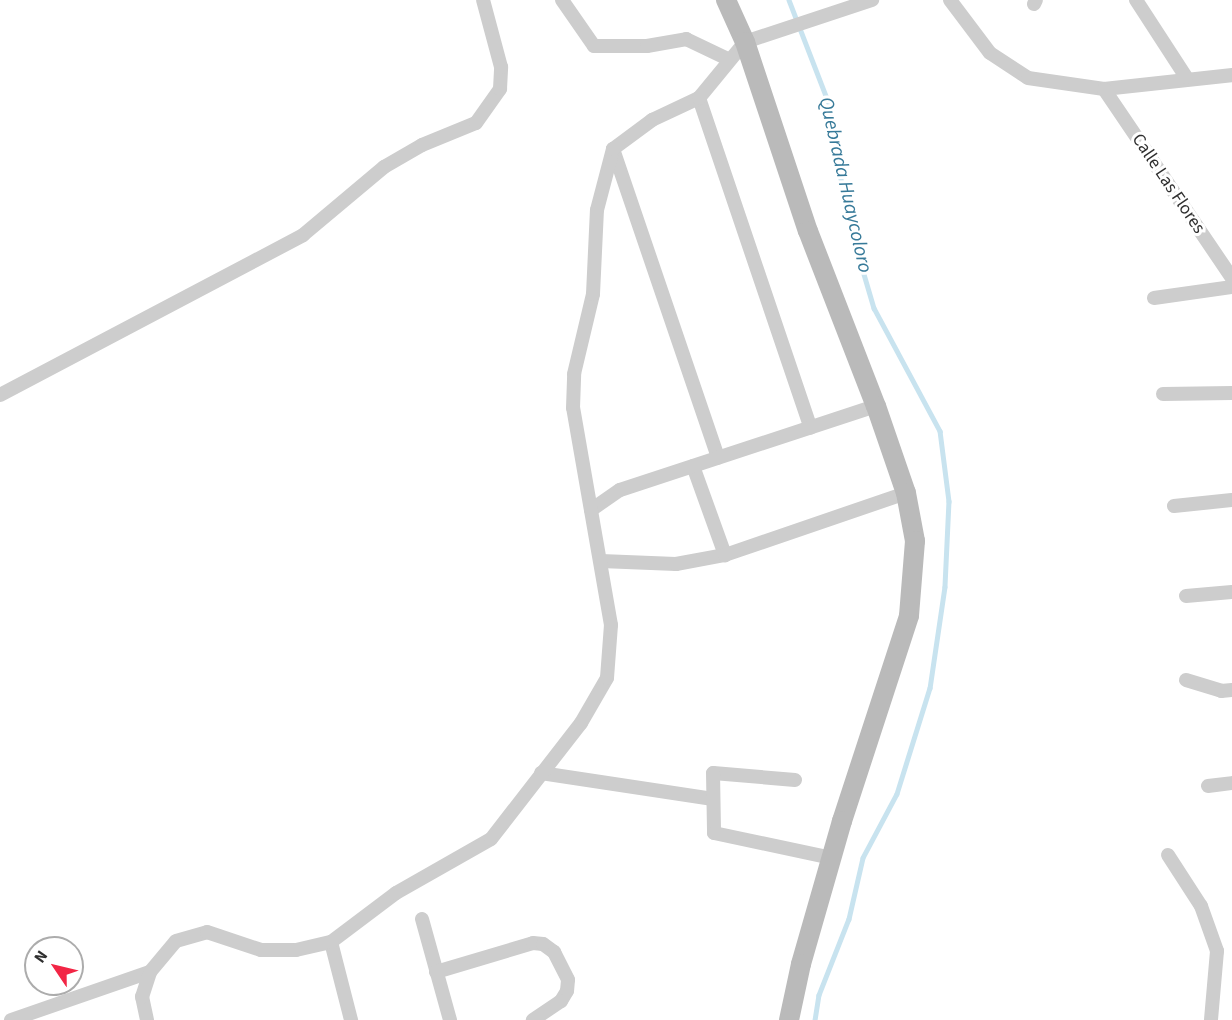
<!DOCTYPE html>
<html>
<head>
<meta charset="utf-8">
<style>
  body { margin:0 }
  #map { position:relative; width:1232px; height:1020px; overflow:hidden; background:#fff; font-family:"Source Sans 3",sans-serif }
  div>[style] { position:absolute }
  .stream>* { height:4.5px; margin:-2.25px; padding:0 2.25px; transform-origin:2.25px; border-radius:2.25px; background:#c8e3ef }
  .street>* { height:14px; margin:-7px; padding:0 7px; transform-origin:7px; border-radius:7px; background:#cdcdcd }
  .secondary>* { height:20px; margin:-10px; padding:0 10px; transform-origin:10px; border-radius:10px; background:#bababa }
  span { translate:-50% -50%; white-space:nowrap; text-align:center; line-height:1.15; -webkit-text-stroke:6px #fff; paint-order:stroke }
  .street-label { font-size:18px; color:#303030 }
  .water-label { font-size:20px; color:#377a99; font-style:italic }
  .north { position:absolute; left:24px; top:936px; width:60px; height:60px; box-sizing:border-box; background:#fff; border:2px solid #acacac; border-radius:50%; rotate:305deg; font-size:16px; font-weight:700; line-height:24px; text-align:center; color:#303030 }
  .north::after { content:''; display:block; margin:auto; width:21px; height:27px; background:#f22645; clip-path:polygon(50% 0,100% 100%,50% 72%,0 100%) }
</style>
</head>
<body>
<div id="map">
  <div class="stream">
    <div style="left:789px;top:0;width:114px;rotate:68.9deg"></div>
    <div style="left:830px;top:106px;width:37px;rotate:85deg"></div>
    <div style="left:833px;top:143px;width:107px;rotate:77.5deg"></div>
    <div style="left:856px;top:247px;width:64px;rotate:73.6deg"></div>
    <div style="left:874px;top:308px;width:140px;rotate:61.8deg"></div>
    <div style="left:940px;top:431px;width:71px;rotate:82.7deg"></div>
    <div style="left:949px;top:501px;width:86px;rotate:92.7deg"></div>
    <div style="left:945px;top:587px;width:102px;rotate:98.4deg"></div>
    <div style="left:930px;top:688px;width:111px;rotate:107.3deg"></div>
    <div style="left:897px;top:794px;width:72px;rotate:118deg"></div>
    <div style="left:863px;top:858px;width:63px;rotate:102.9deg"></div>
    <div style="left:849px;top:919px;width:82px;rotate:111.5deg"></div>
    <div style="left:819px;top:995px;width:25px;rotate:99deg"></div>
  </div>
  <div class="street">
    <div style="left:562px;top:0;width:56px;rotate:55.2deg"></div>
    <div style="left:594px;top:46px;width:53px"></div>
    <div style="left:647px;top:46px;width:40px;rotate:-10deg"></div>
    <div style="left:686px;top:39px;width:47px;rotate:25.5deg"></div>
    <div style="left:950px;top:0;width:66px;rotate:53deg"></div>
    <div style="left:990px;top:53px;width:45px;rotate:33.3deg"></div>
    <div style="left:1028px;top:78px;width:77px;rotate:8.2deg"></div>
    <div style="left:1104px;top:89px;width:129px;rotate:-6.2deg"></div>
    <div style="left:1136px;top:0;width:92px;rotate:57deg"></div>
    <div style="left:1034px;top:4px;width:4px;rotate:-63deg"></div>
    <div style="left:1104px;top:89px;width:228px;rotate:55.9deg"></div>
    <div style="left:699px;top:98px;width:348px;rotate:71.3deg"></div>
    <div style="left:613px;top:149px;width:326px;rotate:71.2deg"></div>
    <div style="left:1154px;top:298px;width:79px;rotate:-8deg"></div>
    <div style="left:1163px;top:394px;width:69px;rotate:-0.8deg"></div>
    <div style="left:0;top:395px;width:343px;rotate:-27.8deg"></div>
    <div style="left:303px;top:235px;width:106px;rotate:-40deg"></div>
    <div style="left:384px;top:167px;width:44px;rotate:-30.1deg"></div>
    <div style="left:422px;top:145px;width:58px;rotate:-22.2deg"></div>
    <div style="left:476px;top:123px;width:42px;rotate:-54.8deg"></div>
    <div style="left:500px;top:89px;width:22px;rotate:-87deg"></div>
    <div style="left:501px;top:67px;width:69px;rotate:-105deg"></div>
    <div style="left:693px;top:466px;width:95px;rotate:70.2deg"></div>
    <div style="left:1174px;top:506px;width:58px;rotate:-5.9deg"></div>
    <div style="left:591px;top:510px;width:35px;rotate:-35deg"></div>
    <div style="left:620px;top:490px;width:269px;rotate:-18.2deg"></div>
    <div style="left:601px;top:561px;width:75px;rotate:2.3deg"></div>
    <div style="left:676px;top:564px;width:50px;rotate:-10.4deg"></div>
    <div style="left:725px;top:555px;width:191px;rotate:-18.9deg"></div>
    <div style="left:1186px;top:596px;width:46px;rotate:-5deg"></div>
    <div style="left:1186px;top:680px;width:37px;rotate:17deg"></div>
    <div style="left:1221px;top:691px;width:11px;rotate:-5deg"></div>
    <div style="left:541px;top:773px;width:174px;rotate:8.6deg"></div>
    <div style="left:795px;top:780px;width:82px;rotate:-175.1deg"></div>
    <div style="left:713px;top:773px;width:60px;rotate:89deg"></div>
    <div style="left:714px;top:833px;width:121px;rotate:12deg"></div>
    <div style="left:1208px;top:786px;width:24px;rotate:-7deg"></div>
    <div style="left:1168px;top:855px;width:61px;rotate:57.1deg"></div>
    <div style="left:1201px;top:906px;width:48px;rotate:70.4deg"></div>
    <div style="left:1217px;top:951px;width:69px;rotate:95deg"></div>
    <div style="left:422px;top:919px;width:105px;rotate:74.5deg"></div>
    <div style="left:331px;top:942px;width:81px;rotate:75.6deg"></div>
    <div style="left:436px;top:972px;width:101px;rotate:-16.6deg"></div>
    <div style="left:533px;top:943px;width:10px;rotate:6deg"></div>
    <div style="left:543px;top:944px;width:14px;rotate:36deg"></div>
    <div style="left:554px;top:952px;width:31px;rotate:63deg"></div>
    <div style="left:568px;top:980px;width:11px;rotate:95deg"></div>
    <div style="left:567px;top:991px;width:12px;rotate:121deg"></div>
    <div style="left:561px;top:1001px;width:34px;rotate:146deg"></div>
    <div style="left:11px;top:1020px;width:147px;rotate:-19.1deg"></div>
    <div style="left:147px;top:1020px;width:24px;rotate:-102deg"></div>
    <div style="left:142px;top:997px;width:26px;rotate:-72deg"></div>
    <div style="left:150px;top:972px;width:40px;rotate:-50deg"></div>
    <div style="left:176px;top:941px;width:32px;rotate:-16deg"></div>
    <div style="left:207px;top:932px;width:57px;rotate:18.4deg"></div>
    <div style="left:261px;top:950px;width:35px"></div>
    <div style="left:296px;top:950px;width:36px;rotate:-13deg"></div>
    <div style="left:331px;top:942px;width:81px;rotate:-37deg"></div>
    <div style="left:396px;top:893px;width:109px;rotate:-29.6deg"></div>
    <div style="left:491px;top:839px;width:147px;rotate:-52.2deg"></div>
    <div style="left:581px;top:723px;width:52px;rotate:-60deg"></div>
    <div style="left:607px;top:678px;width:53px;rotate:-85.7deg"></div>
    <div style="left:611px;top:625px;width:220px;rotate:-99.9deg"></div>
    <div style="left:573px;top:408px;width:34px;rotate:-88deg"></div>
    <div style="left:574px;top:374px;width:82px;rotate:-76.6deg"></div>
    <div style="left:593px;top:294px;width:84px;rotate:-87.3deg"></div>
    <div style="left:597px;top:210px;width:63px;rotate:-75.3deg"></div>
    <div style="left:613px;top:149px;width:49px;rotate:-36.6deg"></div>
    <div style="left:652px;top:120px;width:52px;rotate:-25.1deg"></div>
    <div style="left:699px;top:98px;width:72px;rotate:-50.6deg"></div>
    <div style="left:745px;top:42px;width:134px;rotate:-18.3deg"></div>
  </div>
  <div class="secondary">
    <div style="left:726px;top:0;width:46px;rotate:65.7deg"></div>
    <div style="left:745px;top:42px;width:199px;rotate:71.6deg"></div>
    <div style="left:808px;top:231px;width:188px;rotate:68.8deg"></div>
    <div style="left:876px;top:406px;width:92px;rotate:71deg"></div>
    <div style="left:906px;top:493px;width:49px;rotate:79.4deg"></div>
    <div style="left:915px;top:541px;width:75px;rotate:94.6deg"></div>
    <div style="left:909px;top:616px;width:216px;rotate:108.1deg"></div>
    <div style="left:842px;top:821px;width:149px;rotate:106deg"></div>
    <div style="left:801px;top:964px;width:57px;rotate:102.1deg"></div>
  </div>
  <div class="street-label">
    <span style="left:1168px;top:184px;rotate:56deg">Calle Las Flores</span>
  </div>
  <div class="water-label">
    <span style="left:845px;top:185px;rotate:77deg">Quebrada Huaycoloro</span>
  </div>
  <div class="north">N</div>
</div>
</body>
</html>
